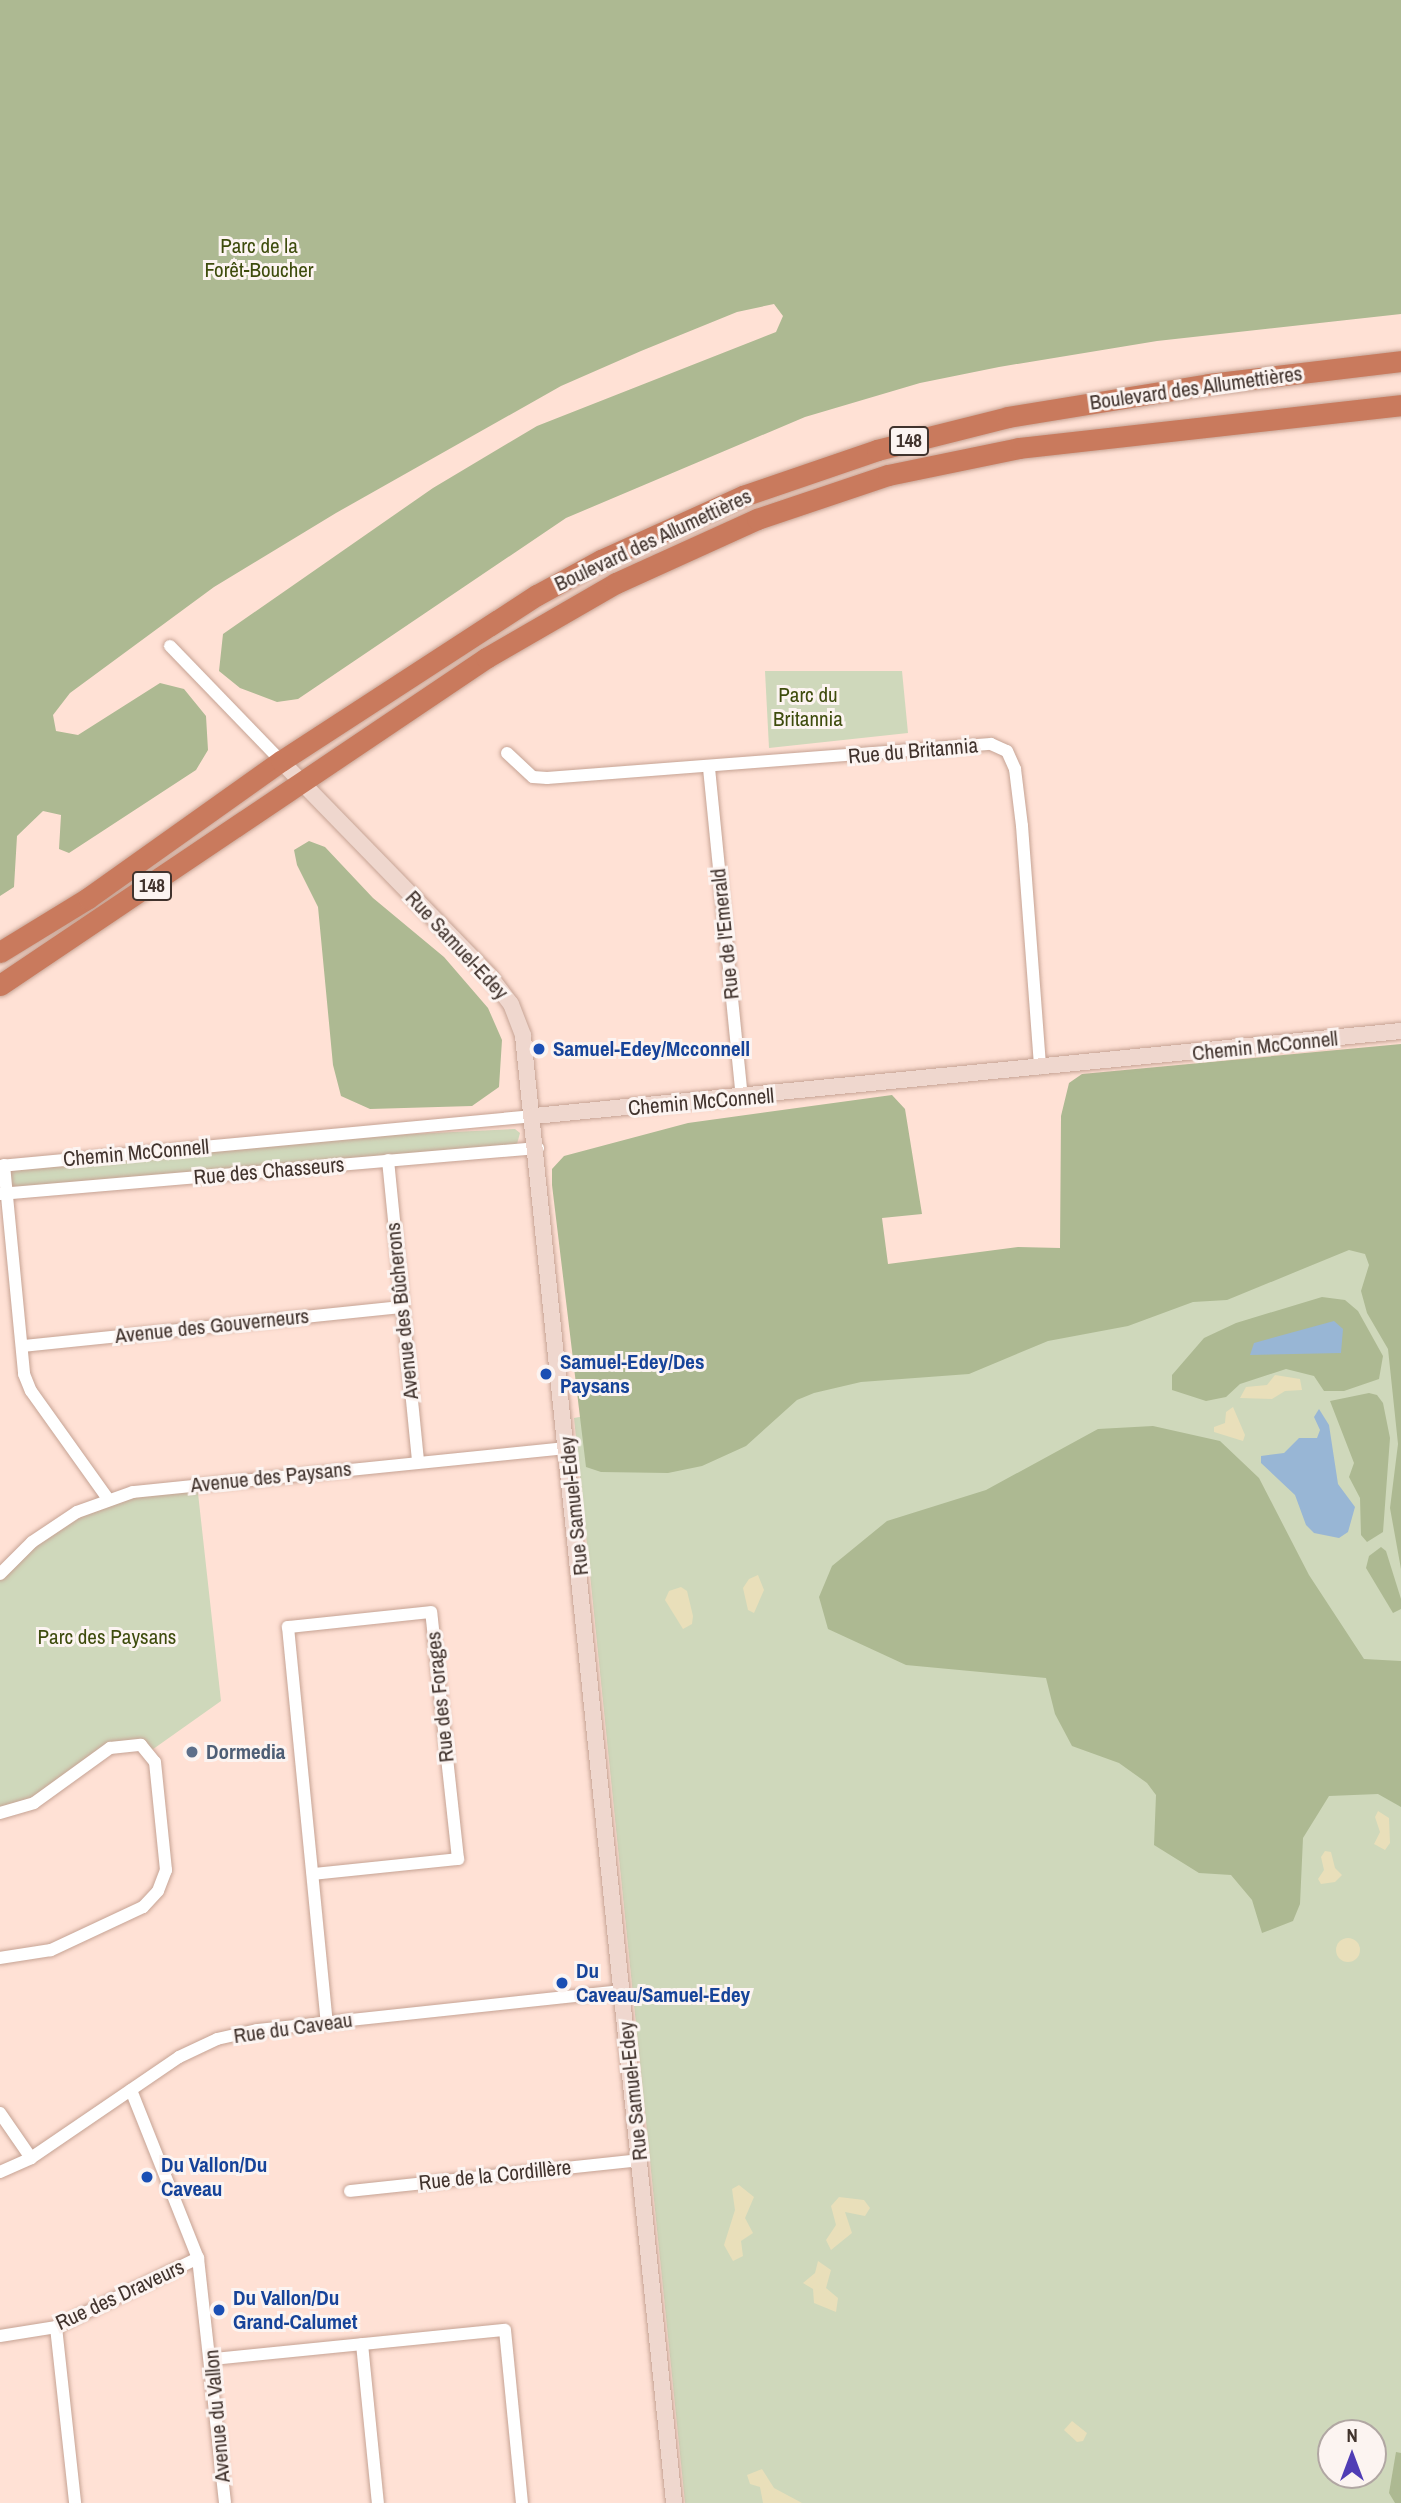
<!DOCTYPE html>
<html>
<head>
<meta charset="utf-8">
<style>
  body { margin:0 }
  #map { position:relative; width:1401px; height:2503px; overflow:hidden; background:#ffe1d5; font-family:"Archivo Narrow",sans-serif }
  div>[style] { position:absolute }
  .green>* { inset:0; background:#cfd8bb }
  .forest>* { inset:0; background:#adb992 }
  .sand>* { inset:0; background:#e9dfba }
  .round { border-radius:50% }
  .water>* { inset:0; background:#98b6d5 }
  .roads { filter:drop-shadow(0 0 2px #c6a394) drop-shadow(0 0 2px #c6a394) }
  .street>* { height:12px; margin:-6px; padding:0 6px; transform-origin:6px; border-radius:6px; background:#fff }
  .secondary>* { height:16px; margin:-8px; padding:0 8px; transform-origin:8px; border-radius:8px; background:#efd7ce }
  .highway>* { height:21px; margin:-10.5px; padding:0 10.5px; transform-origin:10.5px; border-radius:10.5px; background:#c97a5d }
  .dots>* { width:19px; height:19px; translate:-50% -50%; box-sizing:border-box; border:4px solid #fcf4f1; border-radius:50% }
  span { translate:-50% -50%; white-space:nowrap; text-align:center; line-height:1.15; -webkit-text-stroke:6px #fcf4f1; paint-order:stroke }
  .shield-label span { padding:2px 5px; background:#fcf4f1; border:2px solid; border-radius:5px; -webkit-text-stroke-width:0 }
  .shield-label { font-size:19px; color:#41332d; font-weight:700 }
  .park-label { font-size:21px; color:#3e4c0d }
  .street-label { font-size:21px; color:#41332d }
  .transit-label { font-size:21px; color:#164399; font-weight:700 }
  .left { translate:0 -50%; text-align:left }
  .service-label { font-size:21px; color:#4e5e75; font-weight:700 }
  .north { position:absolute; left:1317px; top:2419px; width:70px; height:70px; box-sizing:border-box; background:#fcf4f1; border:2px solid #b1a7a3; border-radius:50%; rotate:0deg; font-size:19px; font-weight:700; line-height:28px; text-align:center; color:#41332d }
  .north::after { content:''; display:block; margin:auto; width:24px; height:32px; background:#503db5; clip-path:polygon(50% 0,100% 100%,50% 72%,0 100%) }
</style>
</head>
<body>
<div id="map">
  <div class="green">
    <div style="clip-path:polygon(765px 671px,902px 671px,908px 733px,769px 748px)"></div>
    <div style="clip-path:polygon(515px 1129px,520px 1133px,517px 1144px,0 1194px,0 1166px,251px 1142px)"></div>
    <div style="clip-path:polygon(evenodd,1357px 1239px,1401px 1254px,1401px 2503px,685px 2503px,574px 1418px,1073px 1327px,1357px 1239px,1331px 2433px,1373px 2433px,1373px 2475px,1331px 2475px,1331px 2433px)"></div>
    <div style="clip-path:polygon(197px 1484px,221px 1701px,149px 1752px,127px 1744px,54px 1790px,0 1813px,0 1574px,12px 1560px,110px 1499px)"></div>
  </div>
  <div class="forest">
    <div style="clip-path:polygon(0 0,1401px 0,1401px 314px,1157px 341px,999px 367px,920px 383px,805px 417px,566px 518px,298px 699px,277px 702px,240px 688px,219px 671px,223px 634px,433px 488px,537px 426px,776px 332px,783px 316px,774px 304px,737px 312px,641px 351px,561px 386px,336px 513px,214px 587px,70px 693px,53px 715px,56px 731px,78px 735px,160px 683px,184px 689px,206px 716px,208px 750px,196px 770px,69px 853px,59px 849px,61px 815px,43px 811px,17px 836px,14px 887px,0 896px)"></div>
    <div style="clip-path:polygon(309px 841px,325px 847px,373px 898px,444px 957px,488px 1008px,502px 1040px,499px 1087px,472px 1106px,370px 1109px,341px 1096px,333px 1065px,318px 907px,297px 865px,294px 850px)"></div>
    <div style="clip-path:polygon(1401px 1044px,1401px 1569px,1390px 1508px,1398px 1444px,1388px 1349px,1367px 1313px,1361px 1291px,1369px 1265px,1365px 1254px,1349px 1250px,1227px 1300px,1193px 1302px,1128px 1326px,1048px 1341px,969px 1374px,861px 1382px,814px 1393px,797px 1400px,746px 1446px,702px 1466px,668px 1473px,601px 1472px,586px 1467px,552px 1185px,552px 1169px,564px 1156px,688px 1123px,892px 1095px,905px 1109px,922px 1214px,882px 1218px,888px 1264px,1018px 1247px,1060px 1248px,1061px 1116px,1069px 1083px,1082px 1074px)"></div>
    <div style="clip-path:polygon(1322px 1297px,1345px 1300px,1358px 1311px,1383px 1356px,1379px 1379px,1344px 1391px,1324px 1391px,1314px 1376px,1286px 1369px,1240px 1384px,1226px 1397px,1206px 1401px,1172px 1390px,1172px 1375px,1204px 1338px,1236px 1323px)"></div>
    <div style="clip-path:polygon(1369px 1393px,1377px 1395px,1383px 1403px,1390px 1438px,1383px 1532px,1367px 1542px,1361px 1535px,1360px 1498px,1349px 1477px,1354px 1463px,1330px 1401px)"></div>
    <div style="clip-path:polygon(1153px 1426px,1220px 1441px,1259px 1478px,1309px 1575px,1364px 1659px,1401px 1661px,1401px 1807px,1378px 1794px,1329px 1796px,1303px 1838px,1300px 1904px,1293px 1921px,1262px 1933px,1252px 1900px,1231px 1875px,1199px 1873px,1154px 1845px,1156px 1795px,1147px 1783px,1119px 1763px,1072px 1746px,1055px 1714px,1046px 1678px,906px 1665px,828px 1629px,819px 1597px,832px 1566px,887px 1521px,986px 1490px,1098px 1429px)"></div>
    <div style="clip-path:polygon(1381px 1547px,1386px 1551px,1401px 1599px,1401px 1609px,1393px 1613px,1366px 1568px,1369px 1556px)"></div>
    <div style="clip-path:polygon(1396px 2452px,1401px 2453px,1401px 2503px,1395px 2503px,1389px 2493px)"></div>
  </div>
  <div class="sand">
    <div style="clip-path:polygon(1275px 1375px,1300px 1379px,1302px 1390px,1285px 1391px,1272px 1399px,1240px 1398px,1246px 1387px,1267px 1385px)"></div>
    <div style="clip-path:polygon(1233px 1407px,1245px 1435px,1243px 1441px,1214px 1432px,1214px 1427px,1225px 1423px,1226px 1412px)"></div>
    <div style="clip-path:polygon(758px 1575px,764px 1590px,754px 1613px,748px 1610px,743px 1588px,749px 1579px)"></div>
    <div style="clip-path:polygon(681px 1587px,687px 1591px,693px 1616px,692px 1624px,683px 1629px,665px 1600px,669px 1591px)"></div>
    <div style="clip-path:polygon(1378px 1811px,1389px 1818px,1390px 1843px,1385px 1850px,1374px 1844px,1380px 1832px,1375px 1817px)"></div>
    <div style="clip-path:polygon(1325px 1851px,1331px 1852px,1335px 1868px,1342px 1875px,1335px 1882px,1321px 1884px,1318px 1879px,1324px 1870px,1321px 1857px)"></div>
    <div class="round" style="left:1336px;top:1938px;width:24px;height:24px"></div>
    <div style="clip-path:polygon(739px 2185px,754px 2197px,745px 2218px,753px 2233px,741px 2241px,743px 2256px,733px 2261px,724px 2245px,735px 2210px,732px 2189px)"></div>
    <div style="clip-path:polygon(839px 2197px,864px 2200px,870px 2208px,865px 2216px,845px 2212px,852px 2233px,831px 2250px,826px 2240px,836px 2225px,831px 2206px)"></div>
    <div style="clip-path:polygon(818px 2261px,831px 2270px,826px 2288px,838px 2298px,836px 2312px,814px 2303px,813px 2289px,803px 2283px,815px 2273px)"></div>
    <div style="clip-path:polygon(1072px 2421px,1087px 2433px,1083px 2441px,1077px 2442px,1064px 2430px)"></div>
    <div style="clip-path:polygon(762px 2469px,774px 2488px,802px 2503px,763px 2503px,760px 2487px,750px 2484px,747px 2475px)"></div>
  </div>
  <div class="water">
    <div style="clip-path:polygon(1334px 1321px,1343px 1329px,1341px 1353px,1250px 1355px,1254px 1343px)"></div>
    <div style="clip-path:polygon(1319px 1409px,1329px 1425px,1338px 1484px,1355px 1507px,1348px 1532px,1339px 1538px,1314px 1533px,1306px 1525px,1295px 1495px,1261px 1463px,1261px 1456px,1284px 1453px,1299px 1438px,1317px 1438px,1320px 1430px,1314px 1417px)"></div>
  </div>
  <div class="roads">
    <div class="street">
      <div style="left:170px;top:646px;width:160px;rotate:46deg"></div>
      <div style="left:507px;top:753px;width:35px;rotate:43deg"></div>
      <div style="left:533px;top:777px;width:14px;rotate:4deg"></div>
      <div style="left:547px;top:778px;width:445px;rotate:-4.4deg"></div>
      <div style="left:991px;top:744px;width:17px;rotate:24deg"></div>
      <div style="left:1007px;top:751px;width:20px;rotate:66deg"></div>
      <div style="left:1015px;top:769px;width:57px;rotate:83deg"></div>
      <div style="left:1022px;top:826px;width:243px;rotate:85.7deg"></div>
      <div style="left:709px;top:768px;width:333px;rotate:84.3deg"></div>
      <div style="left:388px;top:1160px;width:303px;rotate:84.3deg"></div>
      <div style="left:4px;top:1165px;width:210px;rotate:84.5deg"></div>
      <div style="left:24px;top:1374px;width:18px;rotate:68deg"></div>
      <div style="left:31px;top:1391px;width:133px;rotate:54.5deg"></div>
      <div style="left:0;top:1166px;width:536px;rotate:-5.35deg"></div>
      <div style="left:0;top:1194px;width:540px;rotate:-4.89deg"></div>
      <div style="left:23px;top:1346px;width:379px;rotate:-5.9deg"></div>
      <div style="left:0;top:1574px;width:45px;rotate:-45deg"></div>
      <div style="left:32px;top:1542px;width:54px;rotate:-33.7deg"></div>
      <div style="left:77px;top:1512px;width:59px;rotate:-19.7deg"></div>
      <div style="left:133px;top:1492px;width:437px;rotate:-5.8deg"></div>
      <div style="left:0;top:1813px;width:35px;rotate:-16deg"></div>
      <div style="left:34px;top:1803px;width:94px;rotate:-35.9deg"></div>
      <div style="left:110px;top:1748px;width:31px;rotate:-6deg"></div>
      <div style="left:141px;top:1745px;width:22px;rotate:51deg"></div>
      <div style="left:155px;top:1762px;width:109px;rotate:84.2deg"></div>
      <div style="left:166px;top:1870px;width:22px;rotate:111deg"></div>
      <div style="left:158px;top:1891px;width:22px;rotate:133deg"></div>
      <div style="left:143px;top:1907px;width:102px;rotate:154.9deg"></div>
      <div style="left:51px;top:1950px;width:52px;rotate:171.1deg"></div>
      <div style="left:313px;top:1874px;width:146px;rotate:-5.9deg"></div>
      <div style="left:458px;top:1859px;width:248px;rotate:-96.2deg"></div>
      <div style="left:431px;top:1612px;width:144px;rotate:174deg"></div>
      <div style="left:288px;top:1627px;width:398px;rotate:84.4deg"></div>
      <div style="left:131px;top:2090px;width:181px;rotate:68.3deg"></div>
      <div style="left:198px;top:2258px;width:246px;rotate:83.7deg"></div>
      <div style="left:0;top:2113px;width:55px;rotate:55.4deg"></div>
      <div style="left:0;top:2172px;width:34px;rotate:-24deg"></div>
      <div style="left:31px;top:2158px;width:179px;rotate:-34.3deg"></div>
      <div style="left:179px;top:2057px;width:42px;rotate:-25.3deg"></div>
      <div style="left:217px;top:2039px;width:41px;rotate:-12.7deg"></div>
      <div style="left:257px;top:2030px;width:368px;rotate:-6.1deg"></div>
      <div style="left:350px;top:2191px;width:291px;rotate:-6.1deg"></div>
      <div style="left:56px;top:2327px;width:177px;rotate:83.8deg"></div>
      <div style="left:0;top:2336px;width:57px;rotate:-9.1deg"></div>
      <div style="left:56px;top:2327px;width:158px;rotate:-25.9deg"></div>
      <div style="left:362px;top:2344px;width:160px;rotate:84.3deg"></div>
      <div style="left:213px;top:2359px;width:293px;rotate:-5.7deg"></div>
      <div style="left:505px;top:2330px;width:174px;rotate:84.4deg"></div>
    </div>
    <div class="secondary">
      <div style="left:281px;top:761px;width:298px;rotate:45.8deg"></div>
      <div style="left:489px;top:975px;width:36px;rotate:53deg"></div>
      <div style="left:511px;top:1004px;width:34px;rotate:69deg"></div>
      <div style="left:523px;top:1036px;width:1475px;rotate:84.12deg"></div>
      <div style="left:534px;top:1116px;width:871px;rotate:-5.6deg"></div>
    </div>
    <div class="highway">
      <div style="left:0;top:952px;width:103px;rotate:-31.5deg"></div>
      <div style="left:88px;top:898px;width:237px;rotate:-35.4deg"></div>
      <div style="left:281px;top:761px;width:305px;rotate:-33deg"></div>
      <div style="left:537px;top:595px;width:73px;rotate:-28.7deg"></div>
      <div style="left:601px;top:560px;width:156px;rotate:-24.3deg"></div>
      <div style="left:743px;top:496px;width:142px;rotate:-18.9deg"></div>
      <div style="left:877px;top:450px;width:135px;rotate:-14.1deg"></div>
      <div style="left:1008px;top:417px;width:204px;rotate:-9.3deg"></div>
      <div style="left:1209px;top:384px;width:193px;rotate:-6.8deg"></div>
      <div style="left:0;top:985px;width:586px;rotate:-33.93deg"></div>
      <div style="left:486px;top:658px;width:150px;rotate:-30deg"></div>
      <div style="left:616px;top:583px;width:155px;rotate:-24.4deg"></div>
      <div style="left:757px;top:519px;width:138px;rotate:-18.6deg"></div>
      <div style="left:888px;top:475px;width:134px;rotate:-11.6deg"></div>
      <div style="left:1019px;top:448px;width:384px;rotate:-6.4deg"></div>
    </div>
  </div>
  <div class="dots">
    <div style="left:539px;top:1049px;background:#1a4fb4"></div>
    <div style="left:546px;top:1374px;background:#1a4fb4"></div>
    <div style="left:192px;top:1752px;background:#5c6f8a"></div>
    <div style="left:562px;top:1983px;background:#1a4fb4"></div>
    <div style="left:147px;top:2177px;background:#1a4fb4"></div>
    <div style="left:219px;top:2310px;background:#1a4fb4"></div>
  </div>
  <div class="shield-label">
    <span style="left:909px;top:441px">148</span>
    <span style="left:152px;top:886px">148</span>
  </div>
  <div class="park-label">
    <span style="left:259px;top:258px">Parc de la<br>Forêt-Boucher</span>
    <span style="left:808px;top:707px">Parc du<br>Britannia</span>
    <span style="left:107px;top:1637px">Parc des Paysans</span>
  </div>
  <div class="street-label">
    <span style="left:1196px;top:388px;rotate:-8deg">Boulevard des Allumettières</span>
    <span style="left:653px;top:540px;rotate:-25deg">Boulevard des Allumettières</span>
    <span style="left:913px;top:751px;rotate:-5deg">Rue du Britannia</span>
    <span style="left:725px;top:934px;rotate:-96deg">Rue de l'Emerald</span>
    <span style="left:457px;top:945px;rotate:47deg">Rue Samuel-Edey</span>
    <span style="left:1265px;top:1046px;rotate:-6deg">Chemin McConnell</span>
    <span style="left:701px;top:1102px;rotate:-5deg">Chemin McConnell</span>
    <span style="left:136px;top:1153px;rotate:-5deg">Chemin McConnell</span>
    <span style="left:269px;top:1171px;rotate:-5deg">Rue des Chasseurs</span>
    <span style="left:402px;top:1311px;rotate:-96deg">Avenue des Bûcherons</span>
    <span style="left:212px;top:1326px;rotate:-6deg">Avenue des Gouverneurs</span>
    <span style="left:271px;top:1477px;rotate:-6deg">Avenue des Paysans</span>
    <span style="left:574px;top:1506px;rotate:-96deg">Rue Samuel-Edey</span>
    <span style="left:440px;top:1697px;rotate:-96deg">Rue des Forages</span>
    <span style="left:293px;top:2028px;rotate:-8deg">Rue du Caveau</span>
    <span style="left:633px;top:2091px;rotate:-96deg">Rue Samuel-Edey</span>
    <span style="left:495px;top:2175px;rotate:-6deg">Rue de la Cordillère</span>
    <span style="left:120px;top:2295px;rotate:-25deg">Rue des Draveurs</span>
    <span style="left:217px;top:2416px;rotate:-95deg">Avenue du Vallon</span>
  </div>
  <div class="transit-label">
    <span class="left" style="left:553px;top:1049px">Samuel-Edey/Mcconnell</span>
    <span class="left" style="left:560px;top:1374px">Samuel-Edey/Des<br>Paysans</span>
    <span class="left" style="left:576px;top:1983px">Du<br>Caveau/Samuel-Edey</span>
    <span class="left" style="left:161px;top:2177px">Du Vallon/Du<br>Caveau</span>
    <span class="left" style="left:233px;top:2310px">Du Vallon/Du<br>Grand-Calumet</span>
  </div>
  <div class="service-label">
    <span class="left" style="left:206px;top:1752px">Dormedia</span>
  </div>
  <div class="north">N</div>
</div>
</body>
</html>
